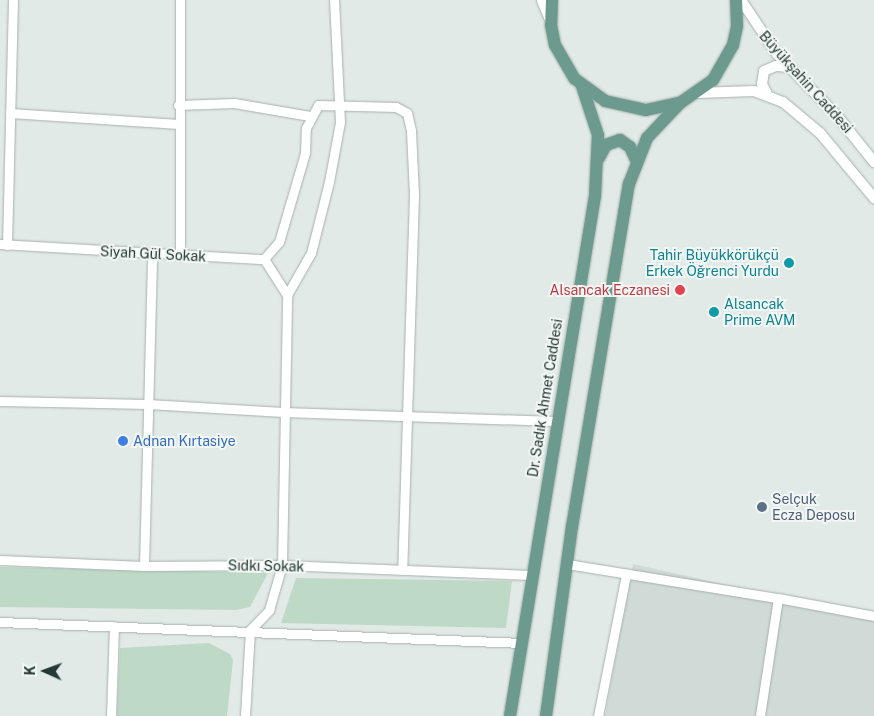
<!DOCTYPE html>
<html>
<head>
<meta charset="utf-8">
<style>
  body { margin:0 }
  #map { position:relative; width:874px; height:716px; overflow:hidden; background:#e2eae7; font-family:"Public Sans",sans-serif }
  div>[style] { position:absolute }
  .built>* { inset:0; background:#d0dad6 }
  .green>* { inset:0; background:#bed9c5 }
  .roads { filter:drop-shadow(0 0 1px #a5b1ad) drop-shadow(0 0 1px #a5b1ad) }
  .minor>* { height:9px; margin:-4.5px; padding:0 4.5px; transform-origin:4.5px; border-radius:4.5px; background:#fff }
  .tertiary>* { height:10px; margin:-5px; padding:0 5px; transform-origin:5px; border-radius:5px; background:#fff }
  .secondary>* { height:11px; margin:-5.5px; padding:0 5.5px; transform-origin:5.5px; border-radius:5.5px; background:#fff }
  .primary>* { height:12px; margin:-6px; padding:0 6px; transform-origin:6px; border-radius:6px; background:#6c9a8e }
  .dots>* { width:14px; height:14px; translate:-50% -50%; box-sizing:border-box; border:2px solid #f2f7f5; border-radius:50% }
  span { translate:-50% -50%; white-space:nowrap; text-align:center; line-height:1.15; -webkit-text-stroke:4px #f2f7f5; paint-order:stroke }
  .street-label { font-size:14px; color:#243933 }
  .culture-label { font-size:14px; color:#0d838f }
  .right { translate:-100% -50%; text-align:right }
  .left { translate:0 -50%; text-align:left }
  .health-label { font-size:14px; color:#be3a42 }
  .shop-label { font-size:14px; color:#366cbe }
  .service-label { font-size:14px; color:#4e5e75 }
  .north { position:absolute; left:20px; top:646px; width:50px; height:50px; -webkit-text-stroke:4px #f2f7f5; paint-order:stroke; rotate:272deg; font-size:14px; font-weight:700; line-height:20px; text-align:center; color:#243933 }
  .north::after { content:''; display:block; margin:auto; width:18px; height:22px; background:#243933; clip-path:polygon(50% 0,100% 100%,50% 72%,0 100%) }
</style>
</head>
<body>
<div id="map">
  <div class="built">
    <div style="clip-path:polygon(633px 564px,874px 618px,874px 716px,605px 716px)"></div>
  </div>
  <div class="green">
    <div style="clip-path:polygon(0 567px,268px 573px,250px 607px,236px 610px,0 607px)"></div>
    <div style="clip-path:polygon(296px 578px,512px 581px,506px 628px,281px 623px)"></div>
    <div style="clip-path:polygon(209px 643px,230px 654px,233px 660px,227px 716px,117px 716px,120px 648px)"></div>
  </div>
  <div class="roads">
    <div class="minor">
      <div style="left:180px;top:0;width:256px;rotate:90deg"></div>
      <div style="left:178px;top:105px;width:56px;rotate:-2deg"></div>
      <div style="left:234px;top:103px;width:77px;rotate:9.7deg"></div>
      <div style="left:10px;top:113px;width:169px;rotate:3.7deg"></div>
      <div style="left:0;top:244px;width:264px;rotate:3.3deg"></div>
      <div style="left:264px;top:259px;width:43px;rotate:57.4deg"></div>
      <div style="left:7px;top:245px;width:245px;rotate:-88.6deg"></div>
      <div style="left:264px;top:259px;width:23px;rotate:-49deg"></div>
      <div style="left:279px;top:242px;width:93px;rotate:-73.7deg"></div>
      <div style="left:305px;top:153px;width:25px;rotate:-88deg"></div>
      <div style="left:306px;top:128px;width:26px;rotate:-62deg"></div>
      <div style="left:318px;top:105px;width:78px;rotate:1.5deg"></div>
      <div style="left:396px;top:107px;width:13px;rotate:29deg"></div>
      <div style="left:407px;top:113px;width:18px;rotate:77deg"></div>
      <div style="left:411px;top:131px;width:64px;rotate:87.3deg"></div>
      <div style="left:414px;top:195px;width:375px;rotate:91.8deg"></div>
      <div style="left:0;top:401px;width:148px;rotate:1.2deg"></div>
      <div style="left:148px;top:404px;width:135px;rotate:3.4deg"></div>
      <div style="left:283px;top:412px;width:273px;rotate:1.9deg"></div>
      <div style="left:0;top:560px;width:144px;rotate:2.4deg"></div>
      <div style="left:144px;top:566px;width:138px;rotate:-0.4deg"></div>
      <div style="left:282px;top:565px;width:250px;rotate:2.3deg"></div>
      <div style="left:567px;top:564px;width:214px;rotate:9.2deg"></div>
      <div style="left:778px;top:598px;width:119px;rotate:98.7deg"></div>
      <div style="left:144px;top:566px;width:311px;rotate:-88.5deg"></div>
      <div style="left:778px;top:598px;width:98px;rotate:10.6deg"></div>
      <div style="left:0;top:622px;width:522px;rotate:2.3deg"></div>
      <div style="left:111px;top:716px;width:90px;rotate:-88.1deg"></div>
      <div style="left:245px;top:716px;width:86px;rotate:-86.7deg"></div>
      <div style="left:250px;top:630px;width:28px;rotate:-46deg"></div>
      <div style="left:269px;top:610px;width:47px;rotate:-73.9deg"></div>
      <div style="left:282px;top:565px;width:270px;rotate:-88.9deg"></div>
      <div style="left:287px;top:295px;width:48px;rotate:-60.3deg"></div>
      <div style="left:311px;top:253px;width:73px;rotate:-75.8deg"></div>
      <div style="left:329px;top:182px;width:61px;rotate:-79.6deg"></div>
      <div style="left:340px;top:122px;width:122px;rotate:-92.8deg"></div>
      <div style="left:598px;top:716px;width:144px;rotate:-78.8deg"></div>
    </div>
    <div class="tertiary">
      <div style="left:741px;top:0;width:65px;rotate:56.3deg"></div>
      <div style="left:777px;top:54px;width:88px;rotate:45.9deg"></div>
      <div style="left:838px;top:117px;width:58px;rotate:51.3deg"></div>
      <div style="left:698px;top:93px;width:56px;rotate:-2deg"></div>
      <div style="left:754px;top:91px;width:31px;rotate:21deg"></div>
      <div style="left:783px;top:102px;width:48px;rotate:40deg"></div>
      <div style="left:820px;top:133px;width:85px;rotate:50.3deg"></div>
      <div style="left:768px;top:96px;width:13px;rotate:-117deg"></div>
      <div style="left:762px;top:84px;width:13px;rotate:-81deg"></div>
      <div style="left:764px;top:71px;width:13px;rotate:-23deg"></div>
      <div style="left:776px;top:66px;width:14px;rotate:4deg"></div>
    </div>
    <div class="secondary">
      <div style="left:542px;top:0;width:21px;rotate:67deg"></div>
    </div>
    <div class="primary">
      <div style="left:552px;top:0;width:25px;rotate:92deg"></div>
      <div style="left:551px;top:25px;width:20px;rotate:79deg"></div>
      <div style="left:555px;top:45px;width:39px;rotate:60deg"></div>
      <div style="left:575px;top:79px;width:37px;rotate:36deg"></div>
      <div style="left:605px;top:101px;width:42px;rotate:12.4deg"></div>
      <div style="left:646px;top:110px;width:35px;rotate:-12deg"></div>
      <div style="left:680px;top:103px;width:40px;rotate:-34.9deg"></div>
      <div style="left:713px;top:80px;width:40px;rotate:-60.3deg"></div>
      <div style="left:733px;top:45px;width:19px;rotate:-78deg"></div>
      <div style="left:737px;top:26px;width:26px;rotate:-92deg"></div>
      <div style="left:599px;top:158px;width:15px;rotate:-62deg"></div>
      <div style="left:606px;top:145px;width:15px;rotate:-20deg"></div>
      <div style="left:620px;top:140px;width:12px;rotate:35deg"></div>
      <div style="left:630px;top:147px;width:14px;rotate:65deg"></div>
      <div style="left:510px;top:716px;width:527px;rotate:-80.72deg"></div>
      <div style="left:595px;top:196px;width:61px;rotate:-87.2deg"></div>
      <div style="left:598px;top:135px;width:52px;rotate:-108.1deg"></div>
      <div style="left:546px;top:716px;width:191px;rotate:-82.2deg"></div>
      <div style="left:572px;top:527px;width:348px;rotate:-80.6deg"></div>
      <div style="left:629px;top:184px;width:49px;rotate:-68.6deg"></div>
      <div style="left:647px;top:138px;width:48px;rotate:-46.7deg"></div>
    </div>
  </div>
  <div class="dots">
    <div style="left:789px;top:263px;background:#0f9aa8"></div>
    <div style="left:680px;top:290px;background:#e0444e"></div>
    <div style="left:714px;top:312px;background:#0f9aa8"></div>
    <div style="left:123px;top:441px;background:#3f7fe0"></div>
    <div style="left:762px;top:507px;background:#5c6f8a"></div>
  </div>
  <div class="street-label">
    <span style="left:806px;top:82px;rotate:48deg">Büyükşahin Caddesi</span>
    <span style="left:153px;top:254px;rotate:3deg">Siyah Gül Sokak</span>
    <span style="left:545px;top:398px;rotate:-81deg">Dr. Sadık Ahmet Caddesi</span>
    <span style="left:266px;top:566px;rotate:1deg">Sıdkı Sokak</span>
  </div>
  <div class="culture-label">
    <span class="right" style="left:779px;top:263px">Tahir Büyükkörükçü<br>Erkek Öğrenci Yurdu</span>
    <span class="left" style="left:724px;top:312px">Alsancak<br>Prime AVM</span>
  </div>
  <div class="health-label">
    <span class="right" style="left:670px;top:290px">Alsancak Eczanesi</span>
  </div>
  <div class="shop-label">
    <span class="left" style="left:133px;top:441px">Adnan Kırtasiye</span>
  </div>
  <div class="service-label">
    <span class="left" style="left:772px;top:507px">Selçuk<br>Ecza Deposu</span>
  </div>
  <div class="north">K</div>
</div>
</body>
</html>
